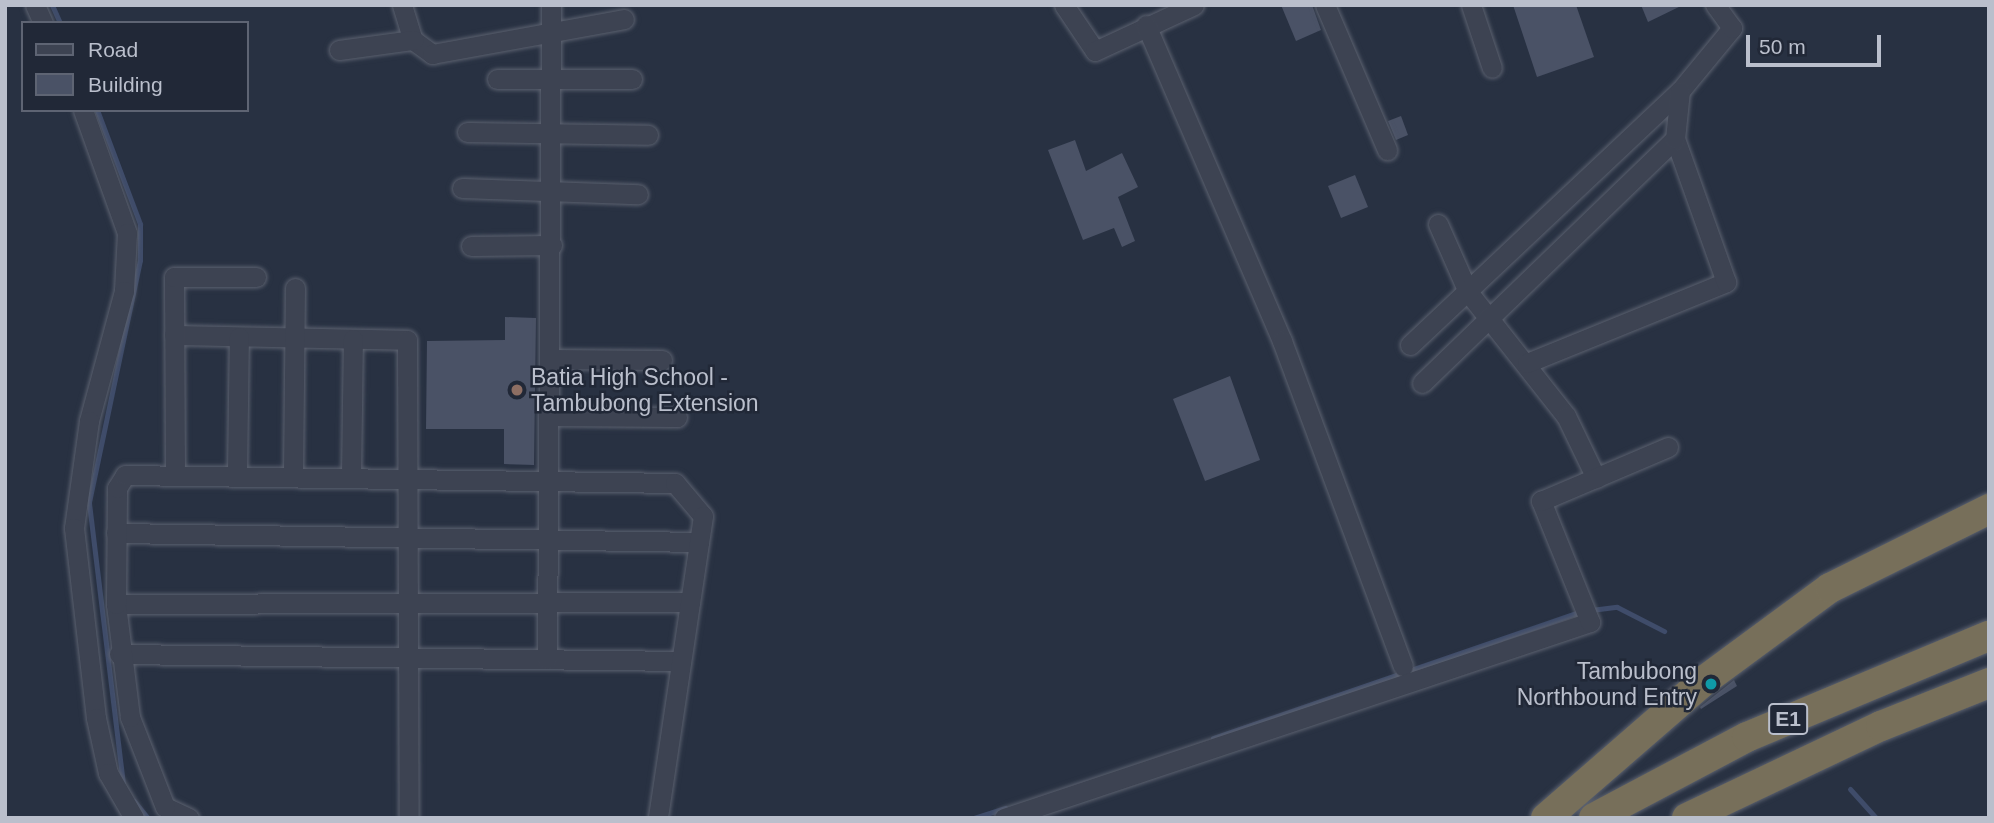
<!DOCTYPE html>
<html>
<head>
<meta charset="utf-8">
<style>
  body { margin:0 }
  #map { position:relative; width:1994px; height:823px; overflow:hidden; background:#283142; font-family:Arial,sans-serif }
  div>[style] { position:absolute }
  .stream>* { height:5px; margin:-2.5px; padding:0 2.5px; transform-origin:2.5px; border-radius:2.5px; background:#3f4c6a }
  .building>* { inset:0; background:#4a5266 }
  .roads { filter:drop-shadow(0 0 2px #5b616f) drop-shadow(0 0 2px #5b616f) }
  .minor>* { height:19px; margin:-9.5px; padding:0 9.5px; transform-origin:9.5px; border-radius:9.5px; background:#3d4352 }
  .highway>* { height:30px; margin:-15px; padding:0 15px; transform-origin:15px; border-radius:15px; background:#776f5a }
  .dots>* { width:19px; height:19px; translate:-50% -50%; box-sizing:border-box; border:4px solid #212837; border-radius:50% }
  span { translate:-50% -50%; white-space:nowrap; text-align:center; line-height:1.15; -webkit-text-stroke:5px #212837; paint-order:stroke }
  .shield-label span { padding:2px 5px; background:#212837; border:2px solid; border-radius:5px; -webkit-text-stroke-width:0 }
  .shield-label { font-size:21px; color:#babfcc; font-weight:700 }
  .poi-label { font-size:23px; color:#babfcc }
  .left { translate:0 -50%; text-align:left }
  .right { translate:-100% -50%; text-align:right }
  .frame { position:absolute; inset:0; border:7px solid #babfcc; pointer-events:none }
  .legend { position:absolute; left:21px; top:21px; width:228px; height:91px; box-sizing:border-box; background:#212837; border:2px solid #5e6473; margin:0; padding:9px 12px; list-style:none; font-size:21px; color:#babfcc }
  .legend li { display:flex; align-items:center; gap:14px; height:35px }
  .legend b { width:35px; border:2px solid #5e6473 }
  .scale { position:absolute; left:1746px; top:35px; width:135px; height:32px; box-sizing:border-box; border:4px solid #babfcc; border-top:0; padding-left:9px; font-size:21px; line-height:24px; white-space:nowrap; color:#babfcc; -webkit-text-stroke:5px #212837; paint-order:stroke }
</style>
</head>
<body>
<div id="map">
  <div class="stream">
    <div style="left:52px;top:5px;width:20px;rotate:66deg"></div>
    <div style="left:97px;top:110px;width:122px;rotate:69.3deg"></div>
    <div style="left:140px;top:224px;width:36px;rotate:90deg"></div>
    <div style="left:140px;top:260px;width:248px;rotate:101.9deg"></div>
    <div style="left:89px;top:503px;width:284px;rotate:83.1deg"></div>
    <div style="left:1591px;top:610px;width:26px;rotate:-7deg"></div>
    <div style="left:1617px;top:607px;width:53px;rotate:27.1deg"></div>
    <div style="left:1213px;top:738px;width:389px;rotate:-19deg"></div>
    <div style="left:1850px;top:789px;width:39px;rotate:48deg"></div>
    <div style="left:134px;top:801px;width:22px;rotate:51deg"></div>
    <div style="left:974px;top:818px;width:33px;rotate:-18deg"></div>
  </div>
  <div class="building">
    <div style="clip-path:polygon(1281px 5px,1312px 5px,1321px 30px,1296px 41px)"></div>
    <div style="clip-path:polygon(1513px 5px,1576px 5px,1594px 57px,1537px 77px)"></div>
    <div style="clip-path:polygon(1641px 5px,1683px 5px,1648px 22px)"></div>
    <div style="clip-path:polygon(1401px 116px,1408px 135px,1396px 140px,1388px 121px)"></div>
    <div style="clip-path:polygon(1075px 140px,1086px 171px,1122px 153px,1138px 187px,1118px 197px,1135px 241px,1122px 247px,1114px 228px,1083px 240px,1048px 150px)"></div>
    <div style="clip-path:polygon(1355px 175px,1368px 207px,1341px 218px,1328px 186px)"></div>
    <div style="clip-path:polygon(505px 317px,536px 318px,534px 465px,504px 464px,504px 429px,426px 429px,427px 341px,505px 340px)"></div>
    <div style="clip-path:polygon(1230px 376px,1260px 460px,1205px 481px,1173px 399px)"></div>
    <div style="clip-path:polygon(1734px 680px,1737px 686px,1701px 709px,1700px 707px)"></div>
  </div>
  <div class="roads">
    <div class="minor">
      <div style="left:35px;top:5px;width:20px;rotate:66deg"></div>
      <div style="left:402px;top:5px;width:37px;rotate:73deg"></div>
      <div style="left:413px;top:40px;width:24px;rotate:36deg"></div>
      <div style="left:432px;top:54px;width:195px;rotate:-10.3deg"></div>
      <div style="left:1064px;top:5px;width:55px;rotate:56deg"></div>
      <div style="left:1095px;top:51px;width:109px;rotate:-24.9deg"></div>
      <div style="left:1325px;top:5px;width:158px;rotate:66.8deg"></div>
      <div style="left:1471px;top:5px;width:66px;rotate:71.6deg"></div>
      <div style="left:1146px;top:25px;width:344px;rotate:66.7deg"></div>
      <div style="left:1282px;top:341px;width:347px;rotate:69.6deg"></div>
      <div style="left:339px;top:50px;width:75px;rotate:-7.7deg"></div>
      <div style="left:497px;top:79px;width:135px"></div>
      <div style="left:83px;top:110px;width:131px;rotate:70.3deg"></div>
      <div style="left:127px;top:233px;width:58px;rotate:93deg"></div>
      <div style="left:124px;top:291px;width:135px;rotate:105.1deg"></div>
      <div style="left:89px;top:421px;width:108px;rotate:98deg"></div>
      <div style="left:74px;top:528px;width:191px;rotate:83.4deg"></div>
      <div style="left:96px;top:718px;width:56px;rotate:77.7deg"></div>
      <div style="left:108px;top:773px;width:52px;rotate:60deg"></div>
      <div style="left:467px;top:132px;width:181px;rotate:0.9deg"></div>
      <div style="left:462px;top:188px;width:176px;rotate:2deg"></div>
      <div style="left:1438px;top:224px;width:74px;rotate:66.2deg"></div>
      <div style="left:1468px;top:292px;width:158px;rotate:51.7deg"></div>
      <div style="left:1566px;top:416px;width:69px;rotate:64.2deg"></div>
      <div style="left:471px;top:246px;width:81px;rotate:-0.7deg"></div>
      <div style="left:174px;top:335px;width:233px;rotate:1.2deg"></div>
      <div style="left:407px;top:340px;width:478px;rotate:89.8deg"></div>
      <div style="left:1410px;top:345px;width:371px;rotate:-43.3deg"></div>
      <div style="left:1680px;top:91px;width:82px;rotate:-50.5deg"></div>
      <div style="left:1732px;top:28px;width:29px;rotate:-126deg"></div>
      <div style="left:549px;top:359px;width:113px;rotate:0.5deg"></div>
      <div style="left:1527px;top:363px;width:215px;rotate:-22.1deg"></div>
      <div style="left:1726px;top:282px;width:152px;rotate:-109.6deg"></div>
      <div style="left:1422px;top:383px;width:351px;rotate:-44deg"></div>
      <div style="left:1675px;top:139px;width:48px;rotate:-84.1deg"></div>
      <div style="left:550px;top:416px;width:127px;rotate:0.5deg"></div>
      <div style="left:175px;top:472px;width:195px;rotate:-90.3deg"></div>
      <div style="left:174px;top:277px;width:82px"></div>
      <div style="left:237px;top:473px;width:136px;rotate:-89.2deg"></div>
      <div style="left:293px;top:475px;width:187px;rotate:-89.4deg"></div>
      <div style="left:351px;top:477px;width:138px;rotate:-89.2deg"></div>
      <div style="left:116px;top:533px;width:583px;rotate:0.88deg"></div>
      <div style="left:116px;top:604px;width:574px;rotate:-0.2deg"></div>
      <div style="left:119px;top:654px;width:562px;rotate:0.71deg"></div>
      <div style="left:547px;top:659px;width:654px;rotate:-89.65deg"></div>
      <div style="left:189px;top:818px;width:26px;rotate:-155deg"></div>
      <div style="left:165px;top:807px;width:97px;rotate:-111.3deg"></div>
      <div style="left:130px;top:717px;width:114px;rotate:-97.1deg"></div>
      <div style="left:116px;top:604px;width:116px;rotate:-89.5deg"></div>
      <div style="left:117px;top:488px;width:15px;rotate:-58deg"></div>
      <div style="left:125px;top:475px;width:550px;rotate:0.83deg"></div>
      <div style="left:675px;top:483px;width:43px;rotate:49.7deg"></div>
      <div style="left:703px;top:516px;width:305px;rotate:98.5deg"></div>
      <div style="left:1004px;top:818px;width:618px;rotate:-18.49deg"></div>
      <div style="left:1590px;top:622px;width:131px;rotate:-112deg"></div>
      <div style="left:1541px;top:501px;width:138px;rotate:-23deg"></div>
    </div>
    <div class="highway">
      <div style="left:1546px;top:818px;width:211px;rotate:-41deg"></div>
      <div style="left:1705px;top:680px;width:155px;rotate:-36.4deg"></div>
      <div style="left:1830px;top:588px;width:178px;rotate:-26.4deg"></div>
      <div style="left:1594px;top:818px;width:173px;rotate:-27.9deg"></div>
      <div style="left:1747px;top:737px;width:262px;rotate:-22.7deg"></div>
      <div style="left:1687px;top:818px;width:215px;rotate:-25.4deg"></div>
      <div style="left:1881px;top:726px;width:116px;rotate:-21.7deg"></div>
    </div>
  </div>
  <div class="dots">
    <div style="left:517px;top:390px;background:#8d6e63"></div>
    <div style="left:1711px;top:684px;background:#0f9aa8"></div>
  </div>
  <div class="shield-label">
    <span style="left:1788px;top:719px">E1</span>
  </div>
  <div class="poi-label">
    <span class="left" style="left:531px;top:390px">Batia High School -<br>Tambubong Extension</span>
    <span class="right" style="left:1697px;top:684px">Tambubong<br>Northbound Entry</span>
  </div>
  <div class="frame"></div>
  <ul class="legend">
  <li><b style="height:9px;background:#3d4352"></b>Road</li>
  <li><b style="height:19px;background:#4a5266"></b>Building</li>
  </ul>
  <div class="scale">50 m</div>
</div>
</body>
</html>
